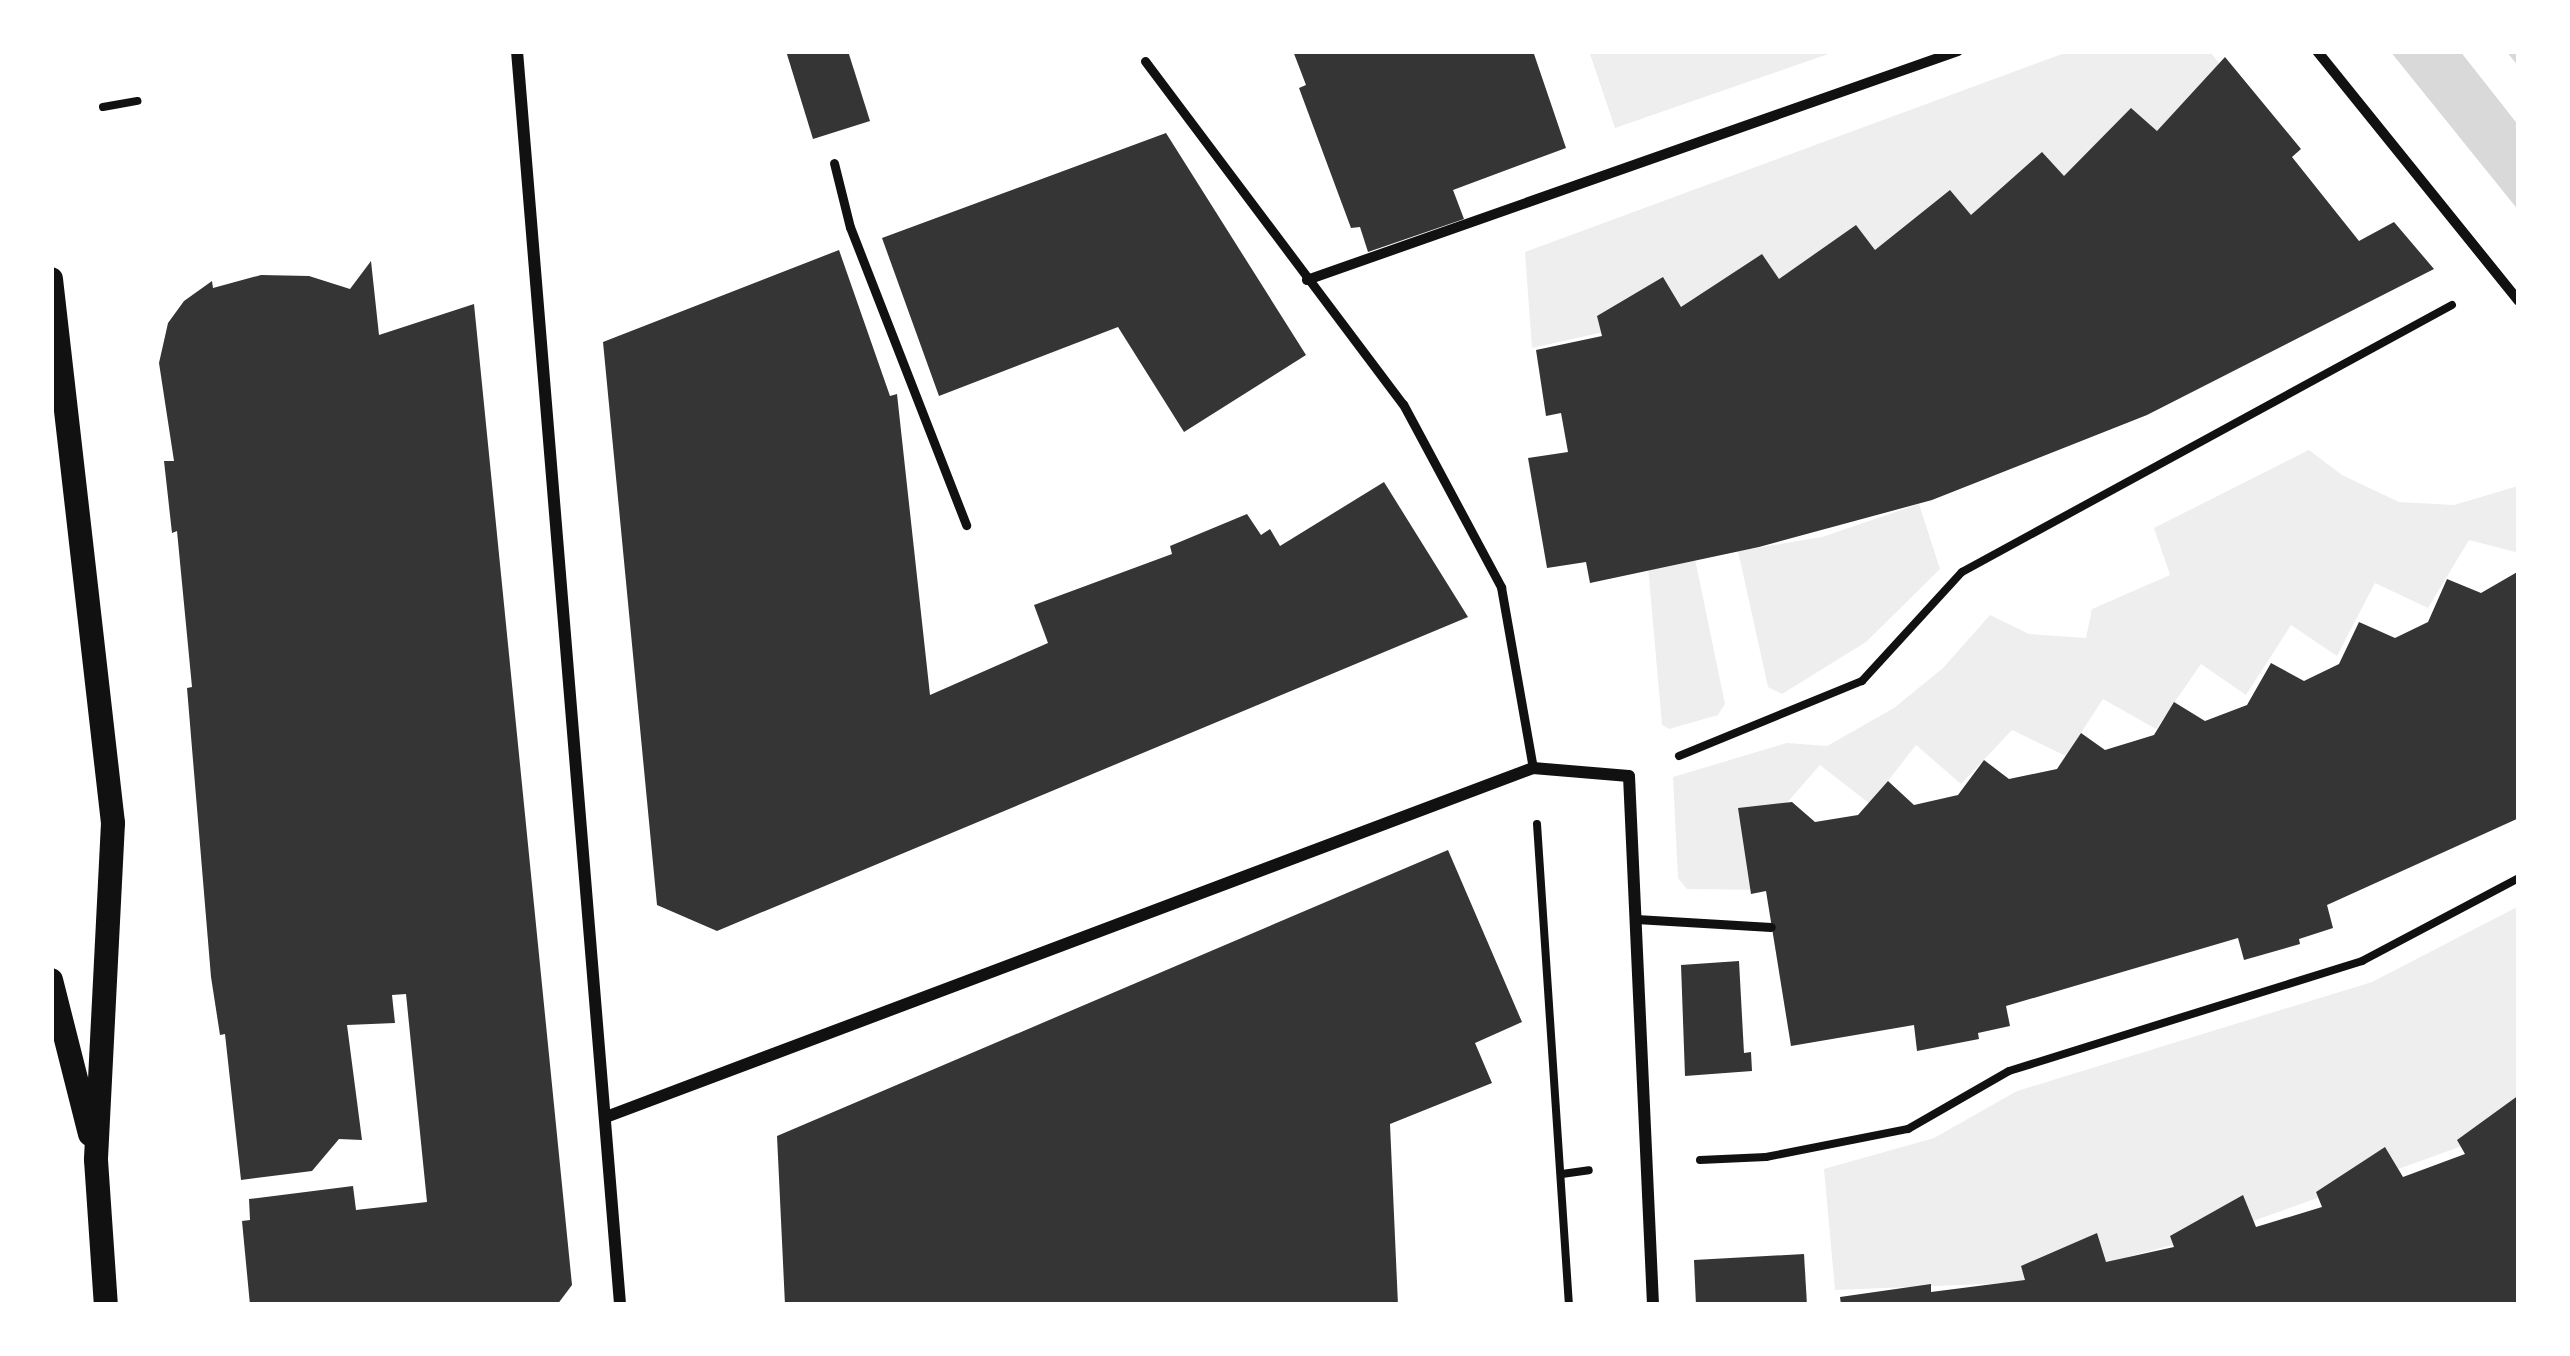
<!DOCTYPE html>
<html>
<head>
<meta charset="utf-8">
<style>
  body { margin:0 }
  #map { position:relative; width:2570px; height:1356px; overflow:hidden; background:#fff; font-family:"Archivo Narrow",sans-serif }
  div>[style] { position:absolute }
  .green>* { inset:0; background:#eee }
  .water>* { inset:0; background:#d9d9d9 }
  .pier>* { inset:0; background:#fff }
  .building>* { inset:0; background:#353535 }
  .path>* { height:8px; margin:-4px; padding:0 4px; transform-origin:4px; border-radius:4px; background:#111 }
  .service>* { height:9px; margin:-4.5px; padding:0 4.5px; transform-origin:4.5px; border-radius:4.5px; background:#111 }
  .pedestrian>* { height:10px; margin:-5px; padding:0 5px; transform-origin:5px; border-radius:5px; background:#111 }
  .minor>* { height:12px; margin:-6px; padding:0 6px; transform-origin:6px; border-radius:6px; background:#111 }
  .secondary>* { height:24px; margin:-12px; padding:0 12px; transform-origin:12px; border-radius:12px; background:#111 }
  span { translate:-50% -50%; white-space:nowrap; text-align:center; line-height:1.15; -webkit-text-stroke:12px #fff; paint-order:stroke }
  .frame { position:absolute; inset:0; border:54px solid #fff; pointer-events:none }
</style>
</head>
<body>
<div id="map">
  <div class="green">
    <div style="clip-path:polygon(1589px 51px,1837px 51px,1615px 128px)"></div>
    <div style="clip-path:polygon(2070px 51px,2209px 51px,2243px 91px,2060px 191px,1716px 307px,1532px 348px,1525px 252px)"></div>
    <div style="clip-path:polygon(2309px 450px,2342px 475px,2399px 502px,2454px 505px,2518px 486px,2519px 553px,2469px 540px,2428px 608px,2375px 583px,2337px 656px,2291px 625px,2246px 695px,2201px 664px,2156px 729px,2103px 699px,2066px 756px,2012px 730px,1961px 784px,1916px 745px,1870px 804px,1820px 765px,1784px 806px,1769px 890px,1687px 889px,1678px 878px,1673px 777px,1787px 743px,1827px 746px,1894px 708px,1943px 668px,1990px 615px,2029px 634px,2086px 638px,2092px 609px,2170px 575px,2154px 528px)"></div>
    <div style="clip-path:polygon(1919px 504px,1940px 569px,1866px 642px,1782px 694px,1768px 687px,1738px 551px,1822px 537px)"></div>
    <div style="clip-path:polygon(1695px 559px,1725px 704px,1718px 715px,1669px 729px,1662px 725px,1648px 566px)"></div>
    <div style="clip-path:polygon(2519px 906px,2519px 1123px,2504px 1131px,2231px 1229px,2035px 1282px,1835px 1290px,1824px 1169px,1934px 1138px,2017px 1091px,2372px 982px)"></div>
  </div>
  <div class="water">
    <div style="clip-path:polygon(2390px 51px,2519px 51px,2519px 211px)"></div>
  </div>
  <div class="pier">
    <div style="clip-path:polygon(2460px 51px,2506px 51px,2519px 67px,2519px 126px)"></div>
  </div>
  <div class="building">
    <div style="clip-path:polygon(786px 51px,848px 51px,870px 121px,813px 139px)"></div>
    <div style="clip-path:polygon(1293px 51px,1533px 51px,1566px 148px,1453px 190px,1464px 219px,1368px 252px,1360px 227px,1351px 228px,1299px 88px,1306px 85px)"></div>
    <div style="clip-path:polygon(2225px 57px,2301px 149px,2292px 157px,2359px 241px,2394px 222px,2434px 269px,2147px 415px,1932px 500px,1759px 547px,1590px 583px,1586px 562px,1547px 568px,1528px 458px,1568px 452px,1561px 413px,1546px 416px,1536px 350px,1602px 336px,1597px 316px,1663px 277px,1681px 307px,1762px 254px,1779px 279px,1856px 225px,1875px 250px,1950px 190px,1971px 215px,2042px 152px,2064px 176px,2131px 108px,2157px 131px)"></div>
    <div style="clip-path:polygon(1166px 133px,1306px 355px,1184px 432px,1118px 327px,939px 396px,882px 238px)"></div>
    <div style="clip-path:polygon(839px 250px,890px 396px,897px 394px,930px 695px,1048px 643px,1034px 605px,1172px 554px,1170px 546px,1247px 514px,1261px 535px,1270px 529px,1280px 546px,1384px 482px,1468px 617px,717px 931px,657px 905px,603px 342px)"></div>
    <div style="clip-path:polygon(371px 261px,379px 335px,474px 304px,572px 1285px,557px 1305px,250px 1305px,242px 1221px,250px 1220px,249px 1199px,353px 1186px,356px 1210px,427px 1202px,406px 994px,392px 995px,395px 1023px,347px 1025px,362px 1140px,339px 1139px,312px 1171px,241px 1180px,225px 1034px,220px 1035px,211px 977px,187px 688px,192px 687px,177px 531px,172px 533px,164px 461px,174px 461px,159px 363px,168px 323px,184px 301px,212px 281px,213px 288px,261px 275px,309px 276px,350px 289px)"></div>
    <div style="clip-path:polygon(2519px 571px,2519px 818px,2327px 905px,2333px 928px,2299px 939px,2300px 944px,2244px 960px,2238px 938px,2006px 1006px,2010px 1026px,1978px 1033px,1979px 1039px,1917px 1051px,1914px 1025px,1791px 1046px,1766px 891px,1751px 894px,1738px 808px,1792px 802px,1815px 822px,1858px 815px,1888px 781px,1914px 805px,1958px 795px,1984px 760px,2009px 779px,2057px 769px,2081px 733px,2105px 750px,2154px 735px,2174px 702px,2205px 721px,2247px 705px,2271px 663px,2304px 681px,2339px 664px,2359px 622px,2395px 638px,2428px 622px,2447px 579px,2481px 593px)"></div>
    <div style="clip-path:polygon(1448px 850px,1522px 1022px,1475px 1043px,1492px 1083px,1390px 1124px,1398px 1305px,785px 1305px,777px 1136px)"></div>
    <div style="clip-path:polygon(1739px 961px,1744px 1053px,1751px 1052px,1752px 1071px,1685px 1076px,1681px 965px)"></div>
    <div style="clip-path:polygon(2519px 1095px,2519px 1305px,1841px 1305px,1840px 1297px,1931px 1284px,1931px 1292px,2025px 1280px,2021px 1266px,2097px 1233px,2106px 1262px,2174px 1247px,2170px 1236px,2243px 1195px,2256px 1227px,2322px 1207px,2316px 1192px,2385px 1147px,2403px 1177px,2465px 1154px,2457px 1140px)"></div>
    <div style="clip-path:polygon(1804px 1254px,1807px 1305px,1696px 1305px,1694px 1260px)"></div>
  </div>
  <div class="path">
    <div style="left:103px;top:107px;width:35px;rotate:-10deg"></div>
    <div style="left:1679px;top:756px;width:198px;rotate:-22.3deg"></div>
    <div style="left:1862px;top:681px;width:148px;rotate:-47.5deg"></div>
    <div style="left:1962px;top:572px;width:558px;rotate:-28.59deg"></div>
    <div style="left:1537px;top:824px;width:482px;rotate:86.2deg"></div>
    <div style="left:1700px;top:1160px;width:66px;rotate:-2.6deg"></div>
    <div style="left:1766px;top:1157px;width:145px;rotate:-11.2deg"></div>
    <div style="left:1908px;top:1129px;width:116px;rotate:-29.9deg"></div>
    <div style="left:2009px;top:1071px;width:370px;rotate:-17.3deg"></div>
    <div style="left:2362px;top:961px;width:178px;rotate:-27.9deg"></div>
    <div style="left:1562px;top:1174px;width:27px;rotate:-8deg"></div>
  </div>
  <div class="service">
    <div style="left:1145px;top:61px;width:429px;rotate:53.1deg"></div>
    <div style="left:1403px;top:404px;width:208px;rotate:61.8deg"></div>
    <div style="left:1501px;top:587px;width:184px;rotate:80deg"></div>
    <div style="left:834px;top:163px;width:66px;rotate:76deg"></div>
    <div style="left:850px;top:227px;width:320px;rotate:68.7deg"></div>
    <div style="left:1636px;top:919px;width:135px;rotate:3.4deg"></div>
  </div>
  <div class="pedestrian">
    <div style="left:2317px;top:51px;width:321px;rotate:51.1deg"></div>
    <div style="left:1307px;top:280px;width:690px;rotate:-19.38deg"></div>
  </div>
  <div class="minor">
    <div style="left:517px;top:51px;width:1258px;rotate:85.3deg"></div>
    <div style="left:606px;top:1117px;width:991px;rotate:-20.63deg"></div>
    <div style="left:1533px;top:768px;width:96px;rotate:4.8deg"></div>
    <div style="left:1629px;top:776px;width:530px;rotate:87.4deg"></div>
  </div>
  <div class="secondary">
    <div style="left:51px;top:279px;width:548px;rotate:83.5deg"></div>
    <div style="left:113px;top:823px;width:337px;rotate:92.9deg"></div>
    <div style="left:96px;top:1160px;width:145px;rotate:86.1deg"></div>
    <div style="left:51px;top:980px;width:159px;rotate:75.8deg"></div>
  </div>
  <div class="frame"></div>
</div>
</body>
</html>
